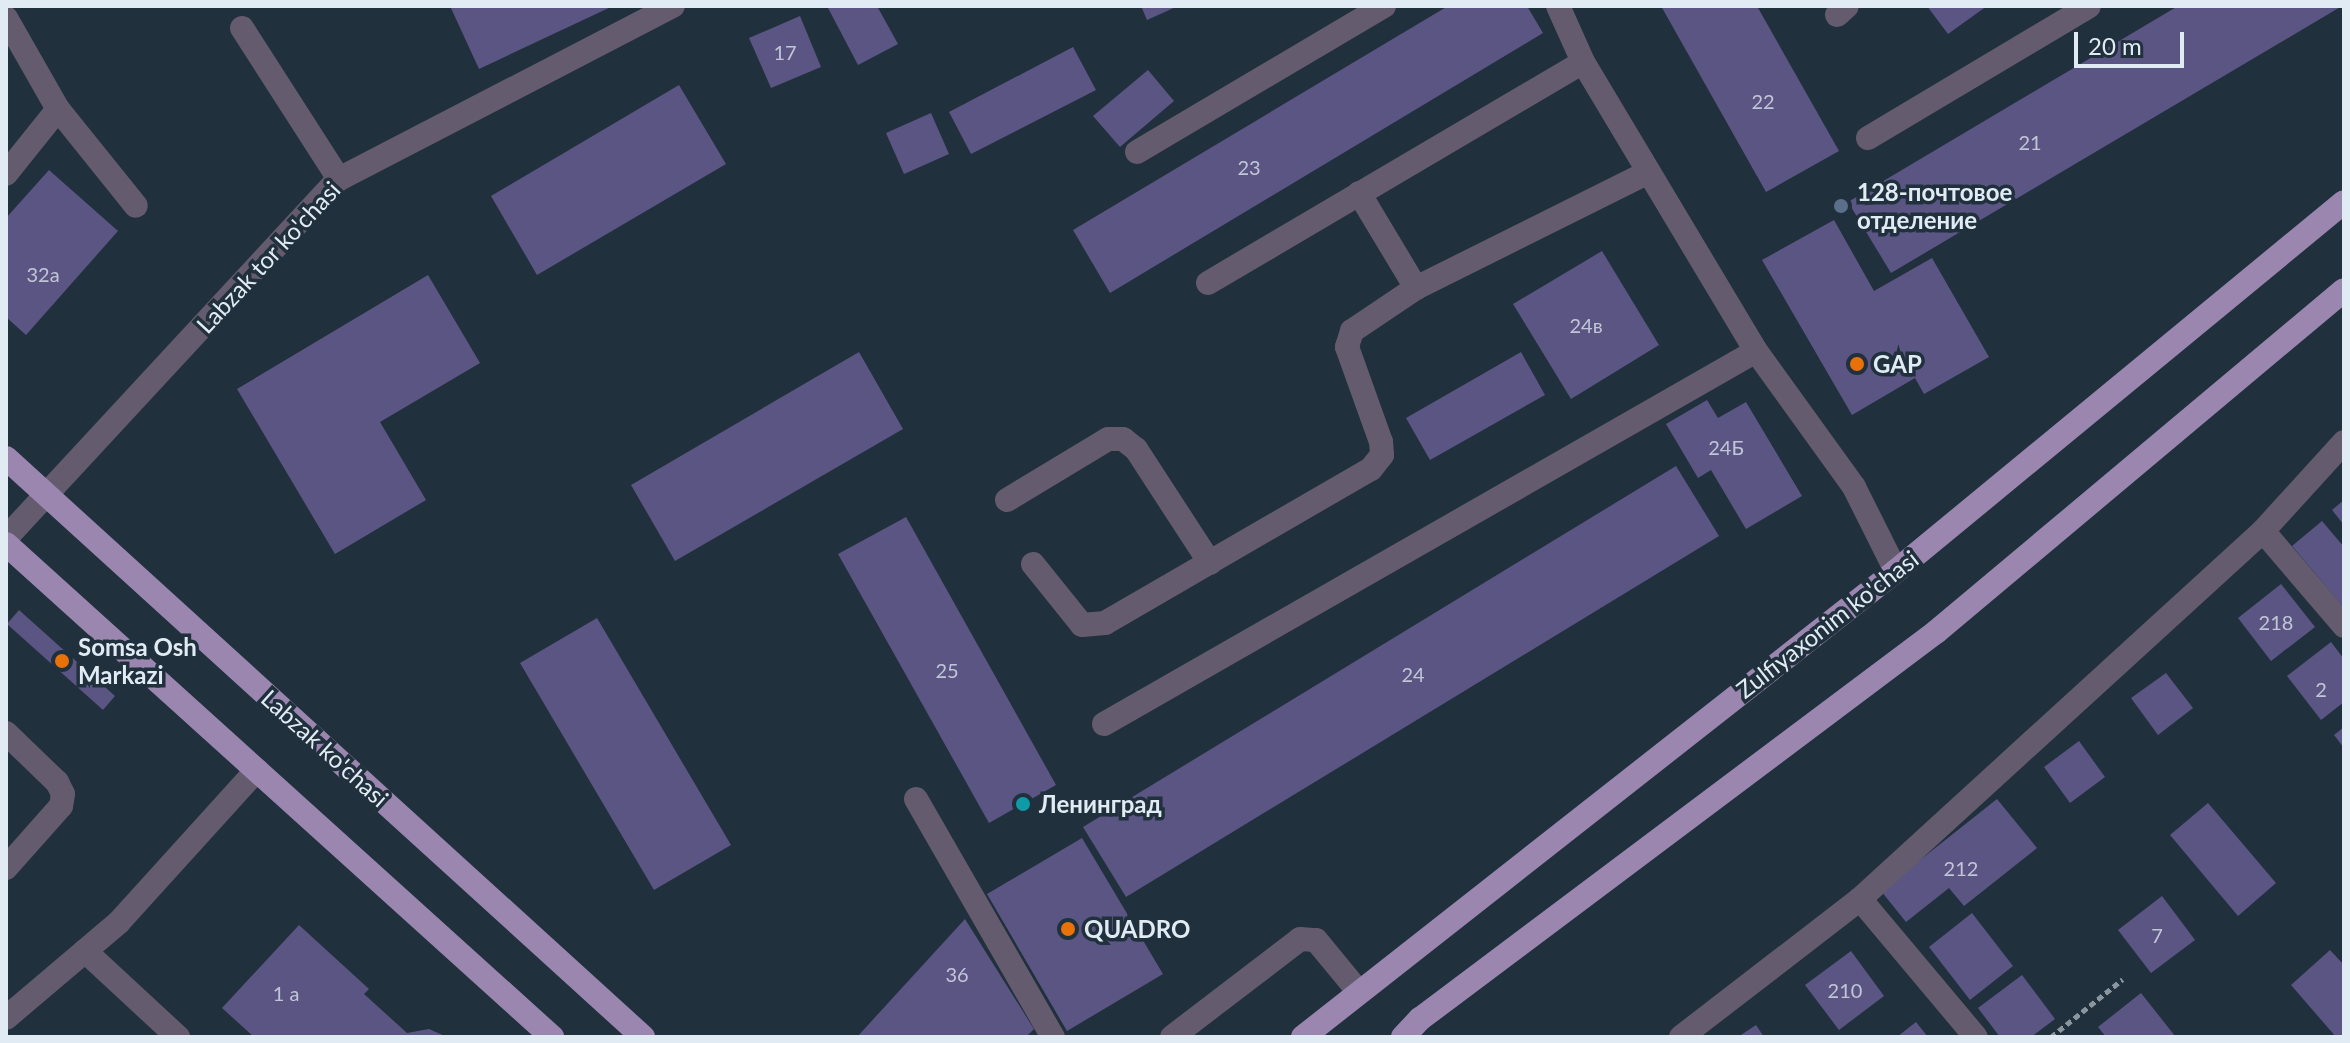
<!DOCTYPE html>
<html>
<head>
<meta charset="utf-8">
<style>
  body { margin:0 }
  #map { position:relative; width:2350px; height:1043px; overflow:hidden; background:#20303d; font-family:Lato,sans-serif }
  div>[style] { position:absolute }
  .building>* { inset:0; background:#5b5584 }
  .path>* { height:5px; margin-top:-2.5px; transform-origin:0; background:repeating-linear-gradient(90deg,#8996a0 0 6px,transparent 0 10px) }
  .minor>* { height:24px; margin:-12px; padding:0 12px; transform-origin:12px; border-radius:12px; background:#655b6f }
  .major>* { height:24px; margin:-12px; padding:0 12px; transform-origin:12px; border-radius:12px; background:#9b86af }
  .dots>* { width:22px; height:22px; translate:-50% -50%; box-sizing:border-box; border:4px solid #20303d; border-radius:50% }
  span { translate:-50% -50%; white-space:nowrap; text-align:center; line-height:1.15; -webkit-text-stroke:7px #20303d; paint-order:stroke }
  .number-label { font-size:20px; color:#c0c6d7 }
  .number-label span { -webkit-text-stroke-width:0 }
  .poi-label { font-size:24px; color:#e1ebf3; font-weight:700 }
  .left { translate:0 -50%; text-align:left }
  .street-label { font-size:24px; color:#e1ebf3 }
  .frame { position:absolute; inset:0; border:8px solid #e1ebf3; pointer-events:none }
  .scale { position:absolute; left:2074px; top:32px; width:110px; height:36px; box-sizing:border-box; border:4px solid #e1ebf3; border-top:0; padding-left:10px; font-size:24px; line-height:28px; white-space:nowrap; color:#e1ebf3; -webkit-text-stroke:6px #20303d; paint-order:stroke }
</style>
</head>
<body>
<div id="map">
  <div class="building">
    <div style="clip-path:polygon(450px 6px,613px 6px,479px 69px)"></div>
    <div style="clip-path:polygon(827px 6px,877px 6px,898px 44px,858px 65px)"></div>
    <div style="clip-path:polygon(1141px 6px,1178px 6px,1147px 20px)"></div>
    <div style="clip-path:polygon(1448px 6px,1527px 6px,1543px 33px,1110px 293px,1073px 230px)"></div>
    <div style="clip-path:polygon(1661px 6px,1757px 6px,1839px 151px,1766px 192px)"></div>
    <div style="clip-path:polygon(1927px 6px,1987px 6px,1948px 34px)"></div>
    <div style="clip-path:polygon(2178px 6px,2342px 6px,1891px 273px,1848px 202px)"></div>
    <div style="clip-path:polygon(800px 16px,821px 67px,771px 88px,749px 38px)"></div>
    <div style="clip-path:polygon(1073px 47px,1096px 90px,971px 154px,949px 112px)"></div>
    <div style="clip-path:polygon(1148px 70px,1174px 101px,1120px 147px,1093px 116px)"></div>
    <div style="clip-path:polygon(679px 85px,726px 164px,537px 275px,491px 196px)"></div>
    <div style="clip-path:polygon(931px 113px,949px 154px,904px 174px,886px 133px)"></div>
    <div style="clip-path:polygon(49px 170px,118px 231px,26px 335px,6px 317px,6px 218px)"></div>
    <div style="clip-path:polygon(1834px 220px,1874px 291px,1932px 258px,1989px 357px,1924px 394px,1915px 378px,1852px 415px,1762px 260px)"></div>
    <div style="clip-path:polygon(1602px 251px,1659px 345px,1571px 399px,1513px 304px)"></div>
    <div style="clip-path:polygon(428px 275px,480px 363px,380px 422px,426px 500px,335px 554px,237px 389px)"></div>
    <div style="clip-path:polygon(859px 352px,903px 429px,675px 561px,631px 485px)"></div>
    <div style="clip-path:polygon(1521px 352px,1545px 395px,1430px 460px,1406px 418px)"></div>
    <div style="clip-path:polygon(1707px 400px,1718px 418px,1746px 402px,1802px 496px,1746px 529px,1711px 470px,1698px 478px,1666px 424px)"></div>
    <div style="clip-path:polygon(1676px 466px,1719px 536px,1126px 897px,1083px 827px)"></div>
    <div style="clip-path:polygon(2344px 500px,2344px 525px,2332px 510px)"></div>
    <div style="clip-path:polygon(906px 517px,1056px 785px,989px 823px,838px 554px)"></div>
    <div style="clip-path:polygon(2322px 521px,2344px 547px,2344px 608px,2292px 546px)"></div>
    <div style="clip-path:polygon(2281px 584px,2315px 627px,2271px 661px,2238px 618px)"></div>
    <div style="clip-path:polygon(19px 610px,115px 696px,103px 710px,7px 624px)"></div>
    <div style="clip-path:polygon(597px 618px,731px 845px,654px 890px,520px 663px)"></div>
    <div style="clip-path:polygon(2331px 642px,2344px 659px,2344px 702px,2321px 720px,2287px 676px)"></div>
    <div style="clip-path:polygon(2166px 673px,2193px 708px,2158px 735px,2131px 698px)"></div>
    <div style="clip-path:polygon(2344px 727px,2344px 748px,2334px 735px)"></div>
    <div style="clip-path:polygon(2079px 741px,2105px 777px,2070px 803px,2044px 767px)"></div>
    <div style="clip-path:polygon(1997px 799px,2037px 848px,1964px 906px,1949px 888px,1906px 922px,1881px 891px)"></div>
    <div style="clip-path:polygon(2208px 803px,2276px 883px,2238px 916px,2170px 835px)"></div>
    <div style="clip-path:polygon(1082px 838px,1163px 974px,1067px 1031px,987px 894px)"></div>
    <div style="clip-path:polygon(2162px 896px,2195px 940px,2151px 973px,2118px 930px)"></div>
    <div style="clip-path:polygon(1972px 913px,2013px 966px,1970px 1000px,1929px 947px)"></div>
    <div style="clip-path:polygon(965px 919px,1034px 1029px,1026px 1037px,857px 1037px)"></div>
    <div style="clip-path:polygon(299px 925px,369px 989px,364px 994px,407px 1033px,429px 1029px,447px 1037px,254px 1037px,222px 1008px)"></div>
    <div style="clip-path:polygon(2330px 950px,2344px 965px,2344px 1037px,2336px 1037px,2291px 985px)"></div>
    <div style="clip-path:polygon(1851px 951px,1884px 996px,1839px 1030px,1805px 985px)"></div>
    <div style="clip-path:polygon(2022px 975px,2055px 1019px,2031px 1037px,2000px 1037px,1978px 1008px)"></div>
    <div style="clip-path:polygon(2141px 993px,2175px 1036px,2106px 1037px,2098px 1027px)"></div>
    <div style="clip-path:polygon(1916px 1022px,1928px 1037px,1897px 1037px)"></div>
    <div style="clip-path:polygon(1756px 1025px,1764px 1037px,1738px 1037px)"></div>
  </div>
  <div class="path">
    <div style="left:2051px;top:1037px;width:92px;rotate:-38.9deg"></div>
  </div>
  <div class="minor">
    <div style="left:1558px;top:6px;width:61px;rotate:65.9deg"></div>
    <div style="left:1583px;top:62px;width:337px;rotate:59.1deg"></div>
    <div style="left:1756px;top:351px;width:168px;rotate:54.2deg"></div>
    <div style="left:1854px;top:487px;width:94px;rotate:63.4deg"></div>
    <div style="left:1837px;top:15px;width:13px;rotate:-42deg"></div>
    <div style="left:6px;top:18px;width:105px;rotate:60.3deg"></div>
    <div style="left:58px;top:109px;width:83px;rotate:128.7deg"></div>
    <div style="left:242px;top:28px;width:179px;rotate:57.3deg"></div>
    <div style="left:58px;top:109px;width:124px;rotate:51.2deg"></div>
    <div style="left:1868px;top:138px;width:257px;rotate:-30.8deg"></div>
    <div style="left:1137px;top:152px;width:287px;rotate:-30.6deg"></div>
    <div style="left:1359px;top:193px;width:111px;rotate:59deg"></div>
    <div style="left:1208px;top:283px;width:435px;rotate:-30.5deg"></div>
    <div style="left:1007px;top:500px;width:118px;rotate:-31.1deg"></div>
    <div style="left:1108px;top:439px;width:15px"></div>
    <div style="left:1123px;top:439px;width:16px;rotate:38deg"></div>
    <div style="left:1136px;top:449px;width:136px;rotate:57deg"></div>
    <div style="left:2263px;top:531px;width:125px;rotate:49.5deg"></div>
    <div style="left:6px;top:538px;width:490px;rotate:-47.2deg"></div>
    <div style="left:339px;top:179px;width:376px;rotate:-27.4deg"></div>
    <div style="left:1033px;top:564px;width:78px;rotate:51.2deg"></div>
    <div style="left:1082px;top:625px;width:23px;rotate:-5deg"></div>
    <div style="left:1105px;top:623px;width:307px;rotate:-30.1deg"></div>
    <div style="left:1371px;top:469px;width:18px;rotate:-52deg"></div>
    <div style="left:1382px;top:455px;width:13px;rotate:-94deg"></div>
    <div style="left:1381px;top:442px;width:101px;rotate:-109.7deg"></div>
    <div style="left:1347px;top:347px;width:17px;rotate:-73deg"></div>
    <div style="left:1352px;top:331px;width:77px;rotate:-33.9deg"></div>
    <div style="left:1416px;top:288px;width:260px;rotate:-26.5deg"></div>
    <div style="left:1104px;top:724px;width:751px;rotate:-29.77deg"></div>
    <div style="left:6px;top:733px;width:71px;rotate:43.9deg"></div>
    <div style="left:57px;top:782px;width:13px;rotate:63deg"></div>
    <div style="left:63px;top:794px;width:12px;rotate:99deg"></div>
    <div style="left:61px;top:806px;width:83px;rotate:131.6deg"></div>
    <div style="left:916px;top:799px;width:275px;rotate:60.1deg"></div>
    <div style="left:1860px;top:899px;width:180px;rotate:50deg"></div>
    <div style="left:85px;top:951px;width:127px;rotate:42.8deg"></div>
    <div style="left:6px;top:1018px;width:148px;rotate:-40.3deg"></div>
    <div style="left:119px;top:922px;width:205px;rotate:-47.8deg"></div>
    <div style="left:1172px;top:1037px;width:161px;rotate:-37.4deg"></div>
    <div style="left:1300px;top:939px;width:16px;rotate:4deg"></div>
    <div style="left:1316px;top:940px;width:66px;rotate:50.5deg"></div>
    <div style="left:1681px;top:1037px;width:226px;rotate:-37.6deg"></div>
    <div style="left:1860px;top:899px;width:546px;rotate:-42.4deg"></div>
    <div style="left:2263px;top:531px;width:120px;rotate:-47.7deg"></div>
  </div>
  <div class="major">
    <div style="left:6px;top:458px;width:861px;rotate:42.27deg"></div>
    <div style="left:6px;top:544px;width:736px;rotate:42.08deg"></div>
    <div style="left:1303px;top:1037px;width:754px;rotate:-38.16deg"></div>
    <div style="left:1896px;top:571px;width:580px;rotate:-39.48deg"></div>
    <div style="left:1403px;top:1037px;width:25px;rotate:-47deg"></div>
    <div style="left:1420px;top:1019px;width:645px;rotate:-36.87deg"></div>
    <div style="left:1936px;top:632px;width:532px;rotate:-39.97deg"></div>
  </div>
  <div class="dots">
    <div style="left:1841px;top:206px;background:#5c6f8a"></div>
    <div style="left:1857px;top:364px;background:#e8710a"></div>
    <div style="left:62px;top:661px;background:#e8710a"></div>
    <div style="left:1023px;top:804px;background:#0f9aa8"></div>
    <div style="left:1068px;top:929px;background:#e8710a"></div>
  </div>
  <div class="number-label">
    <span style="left:785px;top:52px">17</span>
    <span style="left:1763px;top:101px">22</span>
    <span style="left:2030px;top:142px">21</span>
    <span style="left:1249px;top:167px">23</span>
    <span style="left:43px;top:274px">32a</span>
    <span style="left:1586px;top:325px">24в</span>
    <span style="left:1726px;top:447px">24Б</span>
    <span style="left:2276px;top:622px">218</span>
    <span style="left:947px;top:670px">25</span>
    <span style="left:1413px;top:674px">24</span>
    <span style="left:2321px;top:689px">2</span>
    <span style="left:1961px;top:868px">212</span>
    <span style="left:2157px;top:935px">7</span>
    <span style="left:957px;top:974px">36</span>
    <span style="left:1845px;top:990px">210</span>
    <span style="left:286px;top:993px">1 а</span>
  </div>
  <div class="poi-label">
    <span class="left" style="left:1857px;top:206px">128-почтовое<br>отделение</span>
    <span class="left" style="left:1873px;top:364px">GAP</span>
    <span class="left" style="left:78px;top:661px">Somsa Osh<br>Markazi</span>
    <span class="left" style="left:1039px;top:804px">Ленинград</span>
    <span class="left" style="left:1084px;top:929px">QUADRO</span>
  </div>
  <div class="street-label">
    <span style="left:268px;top:257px;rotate:-47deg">Labzak tor ko'chasi</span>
    <span style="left:1827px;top:624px;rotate:-38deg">Zulfiyaxonim ko'chasi</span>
    <span style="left:325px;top:748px;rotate:42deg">Labzak ko'chasi</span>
  </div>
  <div class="frame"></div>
  <div class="scale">20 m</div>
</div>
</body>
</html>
